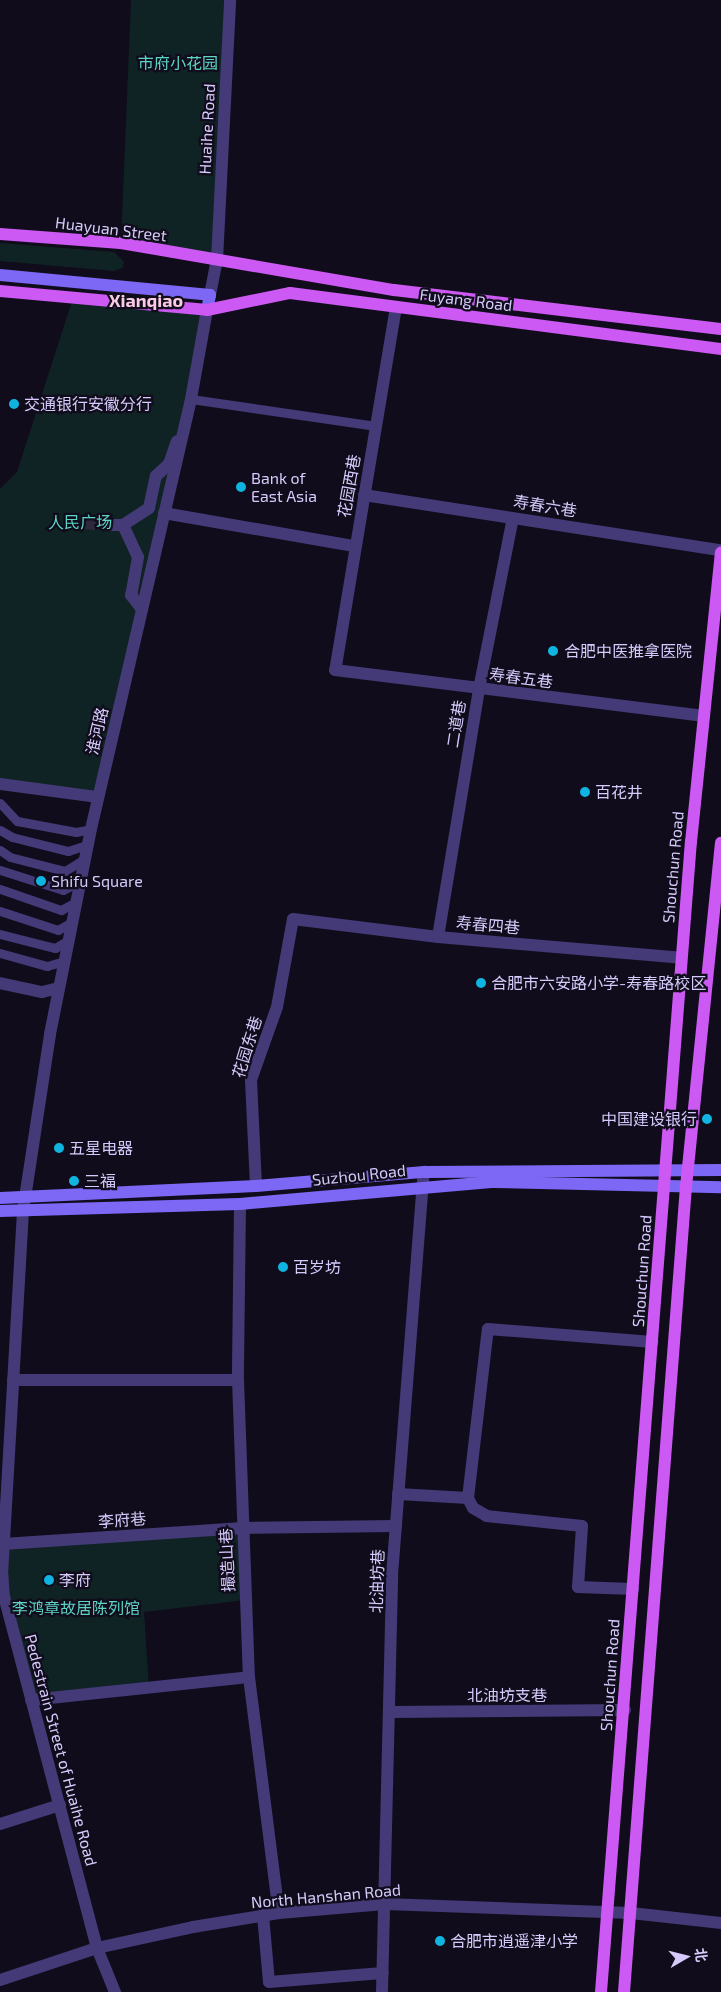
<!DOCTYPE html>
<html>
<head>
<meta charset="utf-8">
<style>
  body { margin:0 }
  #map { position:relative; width:721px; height:1992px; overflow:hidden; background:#100c1b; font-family:"Exo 2","Noto Sans SC",sans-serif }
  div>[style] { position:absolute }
  .green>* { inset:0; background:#102324 }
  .minor-tunnel>* { height:12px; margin-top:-6px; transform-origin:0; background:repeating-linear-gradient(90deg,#2e283d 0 12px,transparent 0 18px) }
  .service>* { height:9px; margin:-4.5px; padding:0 4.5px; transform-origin:4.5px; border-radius:4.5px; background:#443a77 }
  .pedestrian>* { height:12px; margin:-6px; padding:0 6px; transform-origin:6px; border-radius:6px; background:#443a77 }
  .minor>* { height:12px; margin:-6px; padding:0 6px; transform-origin:6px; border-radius:6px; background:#443a77 }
  .tertiary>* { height:12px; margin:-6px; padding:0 6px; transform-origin:6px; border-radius:6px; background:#443a77 }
  .secondary>* { height:12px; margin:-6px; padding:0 6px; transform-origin:6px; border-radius:6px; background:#7c68f4 }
  .primary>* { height:12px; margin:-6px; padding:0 6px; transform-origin:6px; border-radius:6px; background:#cc59f3 }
  .dots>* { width:14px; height:14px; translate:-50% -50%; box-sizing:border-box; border:2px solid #100c1b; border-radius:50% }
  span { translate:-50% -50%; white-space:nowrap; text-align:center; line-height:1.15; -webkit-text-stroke:4.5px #100c1b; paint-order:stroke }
  .park-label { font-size:16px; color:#5dd5c5 }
  .street-label { font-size:16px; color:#d5cafb }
  .poi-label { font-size:16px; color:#d5cafb }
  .left { translate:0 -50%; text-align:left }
  .right { translate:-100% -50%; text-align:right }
  .neighbourhood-label { font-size:18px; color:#fbcce4; font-weight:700 }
  .north { position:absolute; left:661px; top:1932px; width:50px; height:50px; -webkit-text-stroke:4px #100c1b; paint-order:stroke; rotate:82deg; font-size:14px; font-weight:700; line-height:20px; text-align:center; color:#d5cafb }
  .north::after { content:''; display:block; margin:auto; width:18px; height:22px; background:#d5cafb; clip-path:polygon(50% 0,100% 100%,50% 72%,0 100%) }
</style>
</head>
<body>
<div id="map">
  <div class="green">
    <div style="clip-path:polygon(131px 0,230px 0,217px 260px,121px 243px)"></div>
    <div style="clip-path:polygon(0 243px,114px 252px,124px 262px,122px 268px,114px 271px,0 261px)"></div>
    <div style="clip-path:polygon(73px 298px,207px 310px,98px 797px,0 784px,0 489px,17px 472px)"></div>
    <div style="clip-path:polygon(242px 1528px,245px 1600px,144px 1612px,149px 1688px,31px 1700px,11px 1628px,3px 1544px)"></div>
  </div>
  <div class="minor-tunnel">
    <div style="left:84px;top:523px;width:23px;rotate:5deg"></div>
  </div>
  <div class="service">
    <div style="left:191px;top:399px;width:187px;rotate:8.3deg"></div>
    <div style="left:0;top:803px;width:25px;rotate:47deg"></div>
    <div style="left:17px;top:821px;width:60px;rotate:10.6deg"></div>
    <div style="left:76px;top:832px;width:15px;rotate:-11deg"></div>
    <div style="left:0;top:830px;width:14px;rotate:30deg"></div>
    <div style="left:12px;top:837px;width:58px;rotate:14deg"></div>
    <div style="left:68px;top:851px;width:22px;rotate:-18deg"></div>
    <div style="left:0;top:850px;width:12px;rotate:35deg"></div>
    <div style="left:10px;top:857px;width:57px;rotate:14.3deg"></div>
    <div style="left:65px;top:871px;width:25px;rotate:-32deg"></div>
    <div style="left:0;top:870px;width:66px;rotate:17.6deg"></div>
    <div style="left:63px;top:890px;width:20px;rotate:-27deg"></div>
    <div style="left:0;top:889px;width:65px;rotate:19deg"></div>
    <div style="left:61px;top:910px;width:17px;rotate:-28deg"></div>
    <div style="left:0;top:911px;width:61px;rotate:18.1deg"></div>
    <div style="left:58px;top:930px;width:16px;rotate:-30deg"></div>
    <div style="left:0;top:934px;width:57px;rotate:14.3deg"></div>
    <div style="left:55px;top:948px;width:16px;rotate:-30deg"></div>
    <div style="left:0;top:953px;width:49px;rotate:15.5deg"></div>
    <div style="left:47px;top:966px;width:19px;rotate:-16deg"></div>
  </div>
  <div class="pedestrian">
    <div style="left:396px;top:307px;width:368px;rotate:99.5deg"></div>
    <div style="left:335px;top:670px;width:372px;rotate:7.1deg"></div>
    <div style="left:364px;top:495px;width:361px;rotate:8.8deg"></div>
    <div style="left:438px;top:937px;width:251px;rotate:-80.6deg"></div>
    <div style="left:479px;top:689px;width:174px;rotate:-78.8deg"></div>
    <div style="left:256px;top:1186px;width:106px;rotate:-92.7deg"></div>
    <div style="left:251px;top:1080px;width:77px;rotate:-70.4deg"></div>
    <div style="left:277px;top:1007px;width:89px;rotate:-79.7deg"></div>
    <div style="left:293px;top:919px;width:146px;rotate:7.1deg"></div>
    <div style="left:438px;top:937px;width:244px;rotate:4.9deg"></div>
    <div style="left:240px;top:1204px;width:176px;rotate:90.7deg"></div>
    <div style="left:238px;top:1380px;width:297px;rotate:87.9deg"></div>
    <div style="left:249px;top:1677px;width:238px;rotate:82.8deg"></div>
    <div style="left:23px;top:1211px;width:360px;rotate:93.3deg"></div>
    <div style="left:2px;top:1570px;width:26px;rotate:86deg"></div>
    <div style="left:4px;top:1596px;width:364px;rotate:75.2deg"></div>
    <div style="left:97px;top:1948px;width:48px;rotate:67.8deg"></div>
    <div style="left:13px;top:1380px;width:225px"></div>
    <div style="left:398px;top:1494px;width:70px;rotate:3.3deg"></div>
    <div style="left:3px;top:1544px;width:240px;rotate:-3.8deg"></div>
    <div style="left:242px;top:1528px;width:154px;rotate:-0.7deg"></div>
    <div style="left:31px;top:1700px;width:219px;rotate:-6deg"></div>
    <div style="left:390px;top:1712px;width:235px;rotate:-0.5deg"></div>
    <div style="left:0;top:1824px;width:63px;rotate:-17.6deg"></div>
    <div style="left:263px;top:1915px;width:67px;rotate:84.9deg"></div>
    <div style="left:269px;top:1982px;width:114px;rotate:-4.5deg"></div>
    <div style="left:382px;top:1992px;width:417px;rotate:-88.6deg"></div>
    <div style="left:392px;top:1575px;width:404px;rotate:-85.5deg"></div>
  </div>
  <div class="minor">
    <div style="left:164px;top:513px;width:193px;rotate:9.9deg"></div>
    <div style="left:107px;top:525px;width:16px"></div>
    <div style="left:123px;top:525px;width:31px;rotate:-33deg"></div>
    <div style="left:149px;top:508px;width:33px;rotate:-78deg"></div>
    <div style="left:156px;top:476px;width:18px;rotate:-43deg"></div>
    <div style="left:169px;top:464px;width:24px;rotate:-71deg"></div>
    <div style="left:123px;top:525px;width:35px;rotate:65deg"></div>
    <div style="left:138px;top:557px;width:39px;rotate:100deg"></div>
    <div style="left:131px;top:595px;width:18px;rotate:52deg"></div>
    <div style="left:633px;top:1589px;width:55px;rotate:-177.9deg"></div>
    <div style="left:578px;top:1587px;width:61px;rotate:-86.2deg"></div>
    <div style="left:582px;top:1526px;width:96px;rotate:-174deg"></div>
    <div style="left:487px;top:1516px;width:16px;rotate:-150deg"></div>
    <div style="left:473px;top:1508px;width:11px;rotate:-117deg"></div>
    <div style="left:468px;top:1498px;width:170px;rotate:-83.3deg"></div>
    <div style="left:488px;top:1329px;width:165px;rotate:4.5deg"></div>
  </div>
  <div class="tertiary">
    <div style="left:210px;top:295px;width:36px;rotate:-79deg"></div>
    <div style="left:217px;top:260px;width:260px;rotate:-87.1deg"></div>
    <div style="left:0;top:784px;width:99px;rotate:7.6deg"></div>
    <div style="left:0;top:983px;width:43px;rotate:12.1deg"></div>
    <div style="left:42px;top:992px;width:17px;rotate:-13deg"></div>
    <div style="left:23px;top:1211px;width:179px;rotate:-81.3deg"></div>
    <div style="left:50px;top:1034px;width:209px;rotate:-78.7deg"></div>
    <div style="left:91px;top:829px;width:441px;rotate:-76.9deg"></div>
    <div style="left:191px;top:399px;width:90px;rotate:-79.8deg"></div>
    <div style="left:0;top:1980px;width:102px;rotate:-18.3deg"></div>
    <div style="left:97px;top:1948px;width:98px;rotate:-12.3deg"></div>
    <div style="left:193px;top:1927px;width:87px;rotate:-9.2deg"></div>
    <div style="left:279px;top:1913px;width:106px;rotate:-4.9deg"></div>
    <div style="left:385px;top:1904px;width:246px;rotate:2.1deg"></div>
    <div style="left:631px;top:1913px;width:91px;rotate:6.3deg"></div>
  </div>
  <div class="secondary">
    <div style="left:0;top:275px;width:211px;rotate:5.4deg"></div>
    <div style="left:210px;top:295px;width:15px;rotate:101deg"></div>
    <div style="left:0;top:1198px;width:256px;rotate:-2.7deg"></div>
    <div style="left:256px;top:1186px;width:169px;rotate:-4.8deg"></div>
    <div style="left:424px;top:1172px;width:297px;rotate:-0.4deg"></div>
    <div style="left:0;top:1211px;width:240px;rotate:-1.7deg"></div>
    <div style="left:240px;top:1204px;width:255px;rotate:-5deg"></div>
    <div style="left:494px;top:1182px;width:227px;rotate:1.3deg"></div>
  </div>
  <div class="primary">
    <div style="left:0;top:234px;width:121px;rotate:4.3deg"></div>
    <div style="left:121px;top:243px;width:277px;rotate:9.8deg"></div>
    <div style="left:394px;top:290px;width:329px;rotate:6.8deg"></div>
    <div style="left:0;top:291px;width:208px;rotate:5.2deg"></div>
    <div style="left:207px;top:310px;width:85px;rotate:-11.6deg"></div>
    <div style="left:290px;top:293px;width:435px;rotate:7.4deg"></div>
    <div style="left:601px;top:1992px;width:1154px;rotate:-85.53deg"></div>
    <div style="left:691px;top:842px;width:291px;rotate:-84.1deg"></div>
    <div style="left:624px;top:1992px;width:807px;rotate:-85.6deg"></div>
    <div style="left:686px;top:1187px;width:346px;rotate:-84.2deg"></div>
  </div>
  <div class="dots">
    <div style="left:14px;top:404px;background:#10b4e1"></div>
    <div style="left:241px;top:487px;background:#10b4e1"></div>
    <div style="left:553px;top:651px;background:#10b4e1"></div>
    <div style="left:585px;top:792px;background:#10b4e1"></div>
    <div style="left:41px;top:881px;background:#10b4e1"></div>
    <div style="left:481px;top:983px;background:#10b4e1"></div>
    <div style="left:707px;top:1119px;background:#10b4e1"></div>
    <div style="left:59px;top:1148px;background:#10b4e1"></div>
    <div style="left:74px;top:1181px;background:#10b4e1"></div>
    <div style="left:283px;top:1267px;background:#10b4e1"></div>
    <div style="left:49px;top:1580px;background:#10b4e1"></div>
    <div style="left:440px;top:1941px;background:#10b4e1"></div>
  </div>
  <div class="park-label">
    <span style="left:178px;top:63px">市府小花园</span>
    <span style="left:80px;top:522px">人民广场</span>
    <span style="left:76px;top:1608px">李鸿章故居陈列馆</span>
  </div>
  <div class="street-label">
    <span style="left:207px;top:129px;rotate:-87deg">Huaihe Road</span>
    <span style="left:111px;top:229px;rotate:7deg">Huayuan Street</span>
    <span style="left:466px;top:300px;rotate:7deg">Fuyang Road</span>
    <span style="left:349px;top:486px;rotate:-80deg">花园西巷</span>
    <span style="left:545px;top:506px;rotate:9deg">寿春六巷</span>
    <span style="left:521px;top:678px;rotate:7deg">寿春五巷</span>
    <span style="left:456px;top:724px;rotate:-81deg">二道巷</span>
    <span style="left:97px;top:731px;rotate:-77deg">淮河路</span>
    <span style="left:673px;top:867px;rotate:-85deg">Shouchun Road</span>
    <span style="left:488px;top:925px;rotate:5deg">寿春四巷</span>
    <span style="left:247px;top:1047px;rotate:-73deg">花园东巷</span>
    <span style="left:359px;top:1175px;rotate:-6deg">Suzhou Road</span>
    <span style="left:642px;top:1271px;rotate:-86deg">Shouchun Road</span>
    <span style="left:122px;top:1520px;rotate:-4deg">李府巷</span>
    <span style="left:227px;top:1560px;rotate:-93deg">撮造山巷</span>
    <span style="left:377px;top:1581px;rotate:-88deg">北油坊巷</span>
    <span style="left:610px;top:1675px;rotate:-86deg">Shouchun Road</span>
    <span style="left:507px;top:1695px">北油坊支巷</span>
    <span style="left:61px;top:1750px;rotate:75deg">Pedestrain Street of Huaihe Road</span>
    <span style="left:326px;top:1896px;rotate:-5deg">North Hanshan Road</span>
  </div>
  <div class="poi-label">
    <span class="left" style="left:24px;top:404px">交通银行安徽分行</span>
    <span class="left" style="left:251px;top:487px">Bank of<br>East Asia</span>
    <span class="left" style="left:564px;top:651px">合肥中医推拿医院</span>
    <span class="left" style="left:595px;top:792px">百花井</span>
    <span class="left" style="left:51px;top:881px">Shifu Square</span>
    <span class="left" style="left:491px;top:983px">合肥市六安路小学-寿春路校区</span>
    <span class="right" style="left:697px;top:1119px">中国建设银行</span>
    <span class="left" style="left:69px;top:1148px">五星电器</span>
    <span class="left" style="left:84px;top:1181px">三福</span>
    <span class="left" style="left:293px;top:1267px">百岁坊</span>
    <span class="left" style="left:59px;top:1580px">李府</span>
    <span class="left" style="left:450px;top:1941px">合肥市逍遥津小学</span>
  </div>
  <div class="neighbourhood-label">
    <span style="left:146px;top:300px">Xianqiao</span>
  </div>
  <div class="north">北</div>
</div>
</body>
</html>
